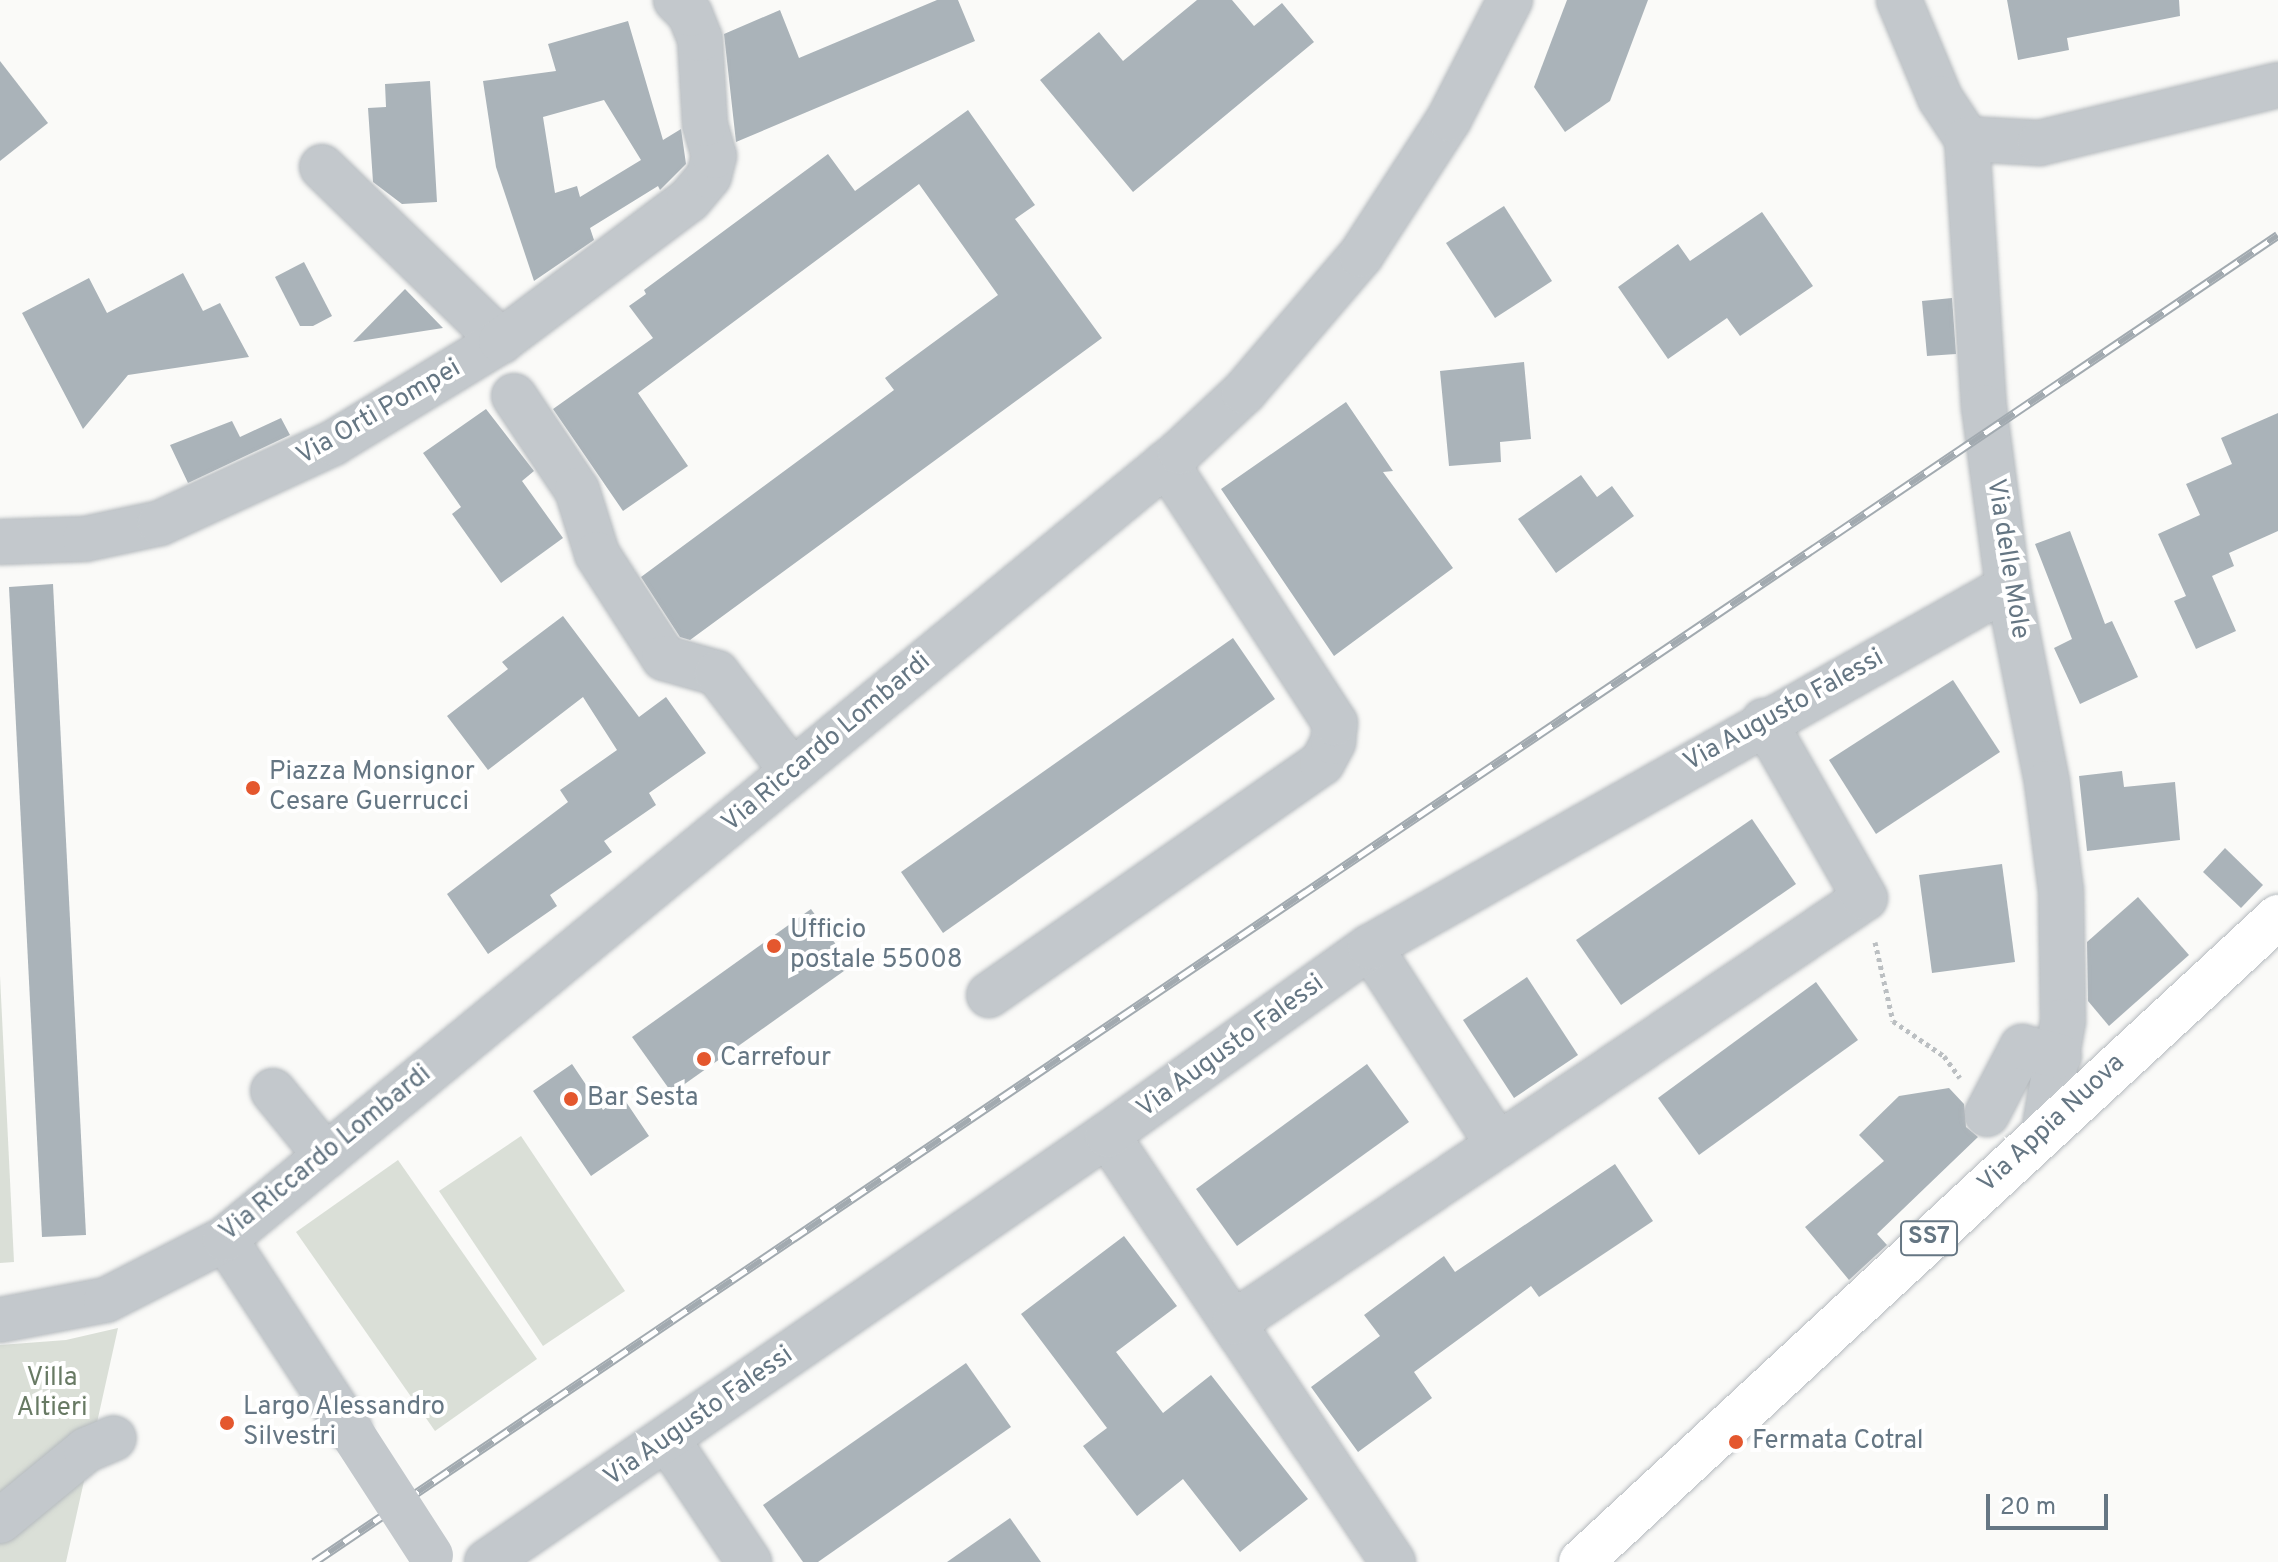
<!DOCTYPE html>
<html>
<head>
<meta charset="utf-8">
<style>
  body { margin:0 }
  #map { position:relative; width:2278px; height:1562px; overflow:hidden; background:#fafaf8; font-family:Overpass,sans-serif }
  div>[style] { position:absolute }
  .green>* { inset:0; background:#dadfd7 }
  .building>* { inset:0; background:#aab3b9 }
  .path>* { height:5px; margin-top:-2.5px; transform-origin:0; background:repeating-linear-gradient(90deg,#bbbfc2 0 4px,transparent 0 8px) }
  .roads { filter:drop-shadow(0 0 2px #b5babe) drop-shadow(0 0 2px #b5babe) }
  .minor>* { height:44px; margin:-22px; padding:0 22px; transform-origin:22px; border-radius:22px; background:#c3c8cc }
  .major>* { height:44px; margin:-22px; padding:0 22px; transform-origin:22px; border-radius:22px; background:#fff }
  .rail>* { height:9px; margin-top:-4.5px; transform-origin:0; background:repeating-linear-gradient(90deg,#fff 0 18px,#a2aab0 0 36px); box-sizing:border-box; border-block:2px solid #a2aab0 }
  .minor-bridge>* { height:44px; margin:-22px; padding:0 22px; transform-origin:22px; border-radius:22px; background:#c3c8cc }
  .dots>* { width:22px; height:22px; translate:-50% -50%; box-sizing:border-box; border:4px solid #fff; border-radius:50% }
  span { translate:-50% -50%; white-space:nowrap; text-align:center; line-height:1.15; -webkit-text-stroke:8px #fff; paint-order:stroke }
  .shield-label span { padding:2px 6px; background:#fff; border:2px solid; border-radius:6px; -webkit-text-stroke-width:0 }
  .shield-label { font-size:24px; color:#657683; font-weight:700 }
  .street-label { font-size:26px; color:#657683 }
  .poi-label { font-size:26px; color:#657683 }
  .left { translate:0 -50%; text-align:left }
  .park-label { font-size:26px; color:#687a64 }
  .scale { position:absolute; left:1986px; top:1494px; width:122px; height:36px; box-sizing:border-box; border:4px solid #657683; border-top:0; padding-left:10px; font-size:24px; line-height:28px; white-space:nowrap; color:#657683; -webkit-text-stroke:6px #fff; paint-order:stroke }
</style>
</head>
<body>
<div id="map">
  <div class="green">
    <div style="clip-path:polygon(0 976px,14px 1262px,0 1263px)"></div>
    <div style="clip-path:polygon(521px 1136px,625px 1291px,543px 1346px,439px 1191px)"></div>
    <div style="clip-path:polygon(398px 1160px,537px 1359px,435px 1431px,296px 1232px)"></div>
    <div style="clip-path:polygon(118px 1328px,66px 1562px,0 1562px,0 1345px,66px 1340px)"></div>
  </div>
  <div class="building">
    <div style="clip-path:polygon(937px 0,958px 0,975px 41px,736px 142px,724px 34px,780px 10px,799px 58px)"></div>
    <div style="clip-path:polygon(1197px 0,1232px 0,1254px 26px,1282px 3px,1314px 42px,1133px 192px,1040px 80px,1099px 32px,1123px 61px)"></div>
    <div style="clip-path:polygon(1567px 0,1648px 0,1610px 101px,1565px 132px,1534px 87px)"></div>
    <div style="clip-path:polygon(2007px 0,2179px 0,2180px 16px,2067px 38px,2069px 50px,2018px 60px)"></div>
    <div style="clip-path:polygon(evenodd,628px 21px,663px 140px,681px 129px,686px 164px,660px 190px,658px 186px,590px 228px,594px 240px,534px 281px,496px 167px,483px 81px,556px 71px,548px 44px,628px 21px,604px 100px,641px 160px,580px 197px,577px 186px,555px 193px,543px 117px,604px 100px)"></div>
    <div style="clip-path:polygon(0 61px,48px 123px,0 161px)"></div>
    <div style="clip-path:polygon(430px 81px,437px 202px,402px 204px,373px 182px,368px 108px,386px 107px,385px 84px)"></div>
    <div style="clip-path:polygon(968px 110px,1035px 205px,1015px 219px,1102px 338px,690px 640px,680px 637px,641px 577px,894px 390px,885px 378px,998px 295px,919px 184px,638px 393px,688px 466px,623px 511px,553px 409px,653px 338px,629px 306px,646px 294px,644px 290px,828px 154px,855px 191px)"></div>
    <div style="clip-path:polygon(1504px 206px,1552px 281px,1495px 318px,1446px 243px)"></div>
    <div style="clip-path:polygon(1762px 212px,1813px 286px,1740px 336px,1727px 318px,1668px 359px,1618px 287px,1678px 244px,1690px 261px)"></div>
    <div style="clip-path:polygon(304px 262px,332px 316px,313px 326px,300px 326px,275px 277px)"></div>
    <div style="clip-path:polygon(183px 273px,203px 311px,220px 303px,249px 357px,128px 375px,83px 429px,22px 313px,89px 278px,107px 313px)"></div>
    <div style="clip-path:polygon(405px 289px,443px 328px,353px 342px)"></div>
    <div style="clip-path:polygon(1952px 298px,1956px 354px,1927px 356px,1922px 301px)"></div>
    <div style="clip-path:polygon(1524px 362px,1531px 439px,1500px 442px,1501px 462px,1449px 466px,1440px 371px)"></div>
    <div style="clip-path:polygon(1346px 402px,1393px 471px,1383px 472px,1453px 568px,1334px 656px,1221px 489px)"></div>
    <div style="clip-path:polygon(486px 409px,534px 471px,522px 481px,563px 538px,501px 583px,452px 514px,461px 507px,423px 453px)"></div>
    <div style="clip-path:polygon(2278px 413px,2278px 531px,2229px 553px,2234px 566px,2212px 576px,2236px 631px,2196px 649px,2174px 601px,2186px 596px,2158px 534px,2200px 515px,2186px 484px,2232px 464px,2221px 438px)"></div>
    <div style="clip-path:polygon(281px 418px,290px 435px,188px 483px,170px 445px,232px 421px,240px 437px)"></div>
    <div style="clip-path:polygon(1581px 475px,1597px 497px,1612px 486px,1634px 516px,1556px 573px,1518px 519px)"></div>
    <div style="clip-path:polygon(2070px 531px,2105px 624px,2112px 621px,2138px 677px,2080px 704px,2054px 648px,2072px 639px,2035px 544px)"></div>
    <div style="clip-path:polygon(53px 584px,86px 1235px,42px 1237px,9px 587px)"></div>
    <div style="clip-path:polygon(563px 616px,639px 717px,666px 697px,706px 753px,649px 793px,656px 805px,604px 841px,612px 852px,550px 895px,557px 906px,488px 954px,447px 894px,568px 802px,560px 790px,617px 750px,583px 697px,488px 770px,447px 716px,508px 669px,502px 662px)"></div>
    <div style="clip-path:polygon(1233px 638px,1275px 699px,943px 933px,901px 872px)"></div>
    <div style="clip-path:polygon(1953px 680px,2000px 752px,1876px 834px,1829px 760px)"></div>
    <div style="clip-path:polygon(2122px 771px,2124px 787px,2175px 782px,2180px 840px,2087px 851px,2079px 776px)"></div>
    <div style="clip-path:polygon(1752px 819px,1796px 884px,1621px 1005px,1576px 940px)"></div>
    <div style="clip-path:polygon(2225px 848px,2263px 885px,2241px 908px,2203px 872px)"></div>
    <div style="clip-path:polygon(2002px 864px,2015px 962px,1932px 973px,1919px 875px)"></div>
    <div style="clip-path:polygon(2138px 897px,2189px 955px,2109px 1026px,2088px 1001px,2087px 942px)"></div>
    <div style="clip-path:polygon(811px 909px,851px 966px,672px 1093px,632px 1037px)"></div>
    <div style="clip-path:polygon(1527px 977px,1578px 1055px,1514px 1098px,1463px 1020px)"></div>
    <div style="clip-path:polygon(1816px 982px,1858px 1040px,1699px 1155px,1658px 1098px)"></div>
    <div style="clip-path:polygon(572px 1064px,603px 1110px,622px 1096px,649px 1136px,591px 1176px,533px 1091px)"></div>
    <div style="clip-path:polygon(1367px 1064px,1409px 1122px,1237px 1246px,1196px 1189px)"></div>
    <div style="clip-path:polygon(1949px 1088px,1964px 1104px,1966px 1127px,1978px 1137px,1877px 1234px,1887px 1245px,1849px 1280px,1805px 1227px,1884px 1161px,1859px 1135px,1899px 1096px)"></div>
    <div style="clip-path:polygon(1615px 1164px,1653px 1221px,1539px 1297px,1531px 1286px,1414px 1372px,1432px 1398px,1358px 1452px,1311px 1387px,1380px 1336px,1364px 1315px,1444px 1256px,1455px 1272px)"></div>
    <div style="clip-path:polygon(1124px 1236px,1177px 1306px,1116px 1352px,1163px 1413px,1211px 1375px,1308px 1499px,1240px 1552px,1183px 1479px,1137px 1516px,1083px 1446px,1107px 1428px,1021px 1314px)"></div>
    <div style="clip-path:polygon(966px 1363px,1011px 1427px,818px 1562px,803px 1562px,763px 1505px)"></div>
    <div style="clip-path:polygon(1010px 1518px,1041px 1562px,947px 1562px)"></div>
  </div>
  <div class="path">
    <div style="left:1875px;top:942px;width:81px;rotate:77.2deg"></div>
    <div style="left:1893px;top:1021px;width:62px;rotate:34.5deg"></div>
    <div style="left:1944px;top:1056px;width:27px;rotate:54deg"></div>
  </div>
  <div class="roads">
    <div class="minor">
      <div style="left:1899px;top:0;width:106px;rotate:67.3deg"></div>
      <div style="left:1940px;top:98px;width:49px;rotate:56.6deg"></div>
      <div style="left:1967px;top:139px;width:269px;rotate:86.4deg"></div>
      <div style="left:1984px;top:407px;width:182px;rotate:82.4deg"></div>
      <div style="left:2008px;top:587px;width:200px;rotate:78.7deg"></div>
      <div style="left:2047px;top:783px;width:109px;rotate:82.6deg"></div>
      <div style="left:2061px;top:891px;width:130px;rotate:89.1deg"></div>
      <div style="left:2063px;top:1021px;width:112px;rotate:99.8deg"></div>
      <div style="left:1967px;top:139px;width:73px;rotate:3.1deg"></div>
      <div style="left:2040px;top:143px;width:245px;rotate:-13.7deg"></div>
      <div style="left:322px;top:167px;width:250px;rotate:44.2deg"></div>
      <div style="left:514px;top:396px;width:113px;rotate:56.2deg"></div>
      <div style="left:577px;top:490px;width:67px;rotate:72.6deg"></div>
      <div style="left:597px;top:554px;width:124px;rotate:57.2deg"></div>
      <div style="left:664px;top:658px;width:55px;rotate:15.8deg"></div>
      <div style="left:717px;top:673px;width:123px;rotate:52.6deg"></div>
      <div style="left:0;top:542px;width:85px;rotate:-2deg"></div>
      <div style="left:85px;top:539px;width:77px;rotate:-12deg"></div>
      <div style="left:160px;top:523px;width:191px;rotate:-24.8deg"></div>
      <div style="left:333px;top:443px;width:197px;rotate:-31.3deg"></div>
      <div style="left:501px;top:341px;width:235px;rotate:-36.9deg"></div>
      <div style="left:689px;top:200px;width:31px;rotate:-50deg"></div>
      <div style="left:709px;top:176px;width:21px;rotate:-76deg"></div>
      <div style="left:714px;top:156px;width:33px;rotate:-106deg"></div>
      <div style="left:705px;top:124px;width:85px;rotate:-93.4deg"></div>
      <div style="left:700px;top:39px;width:27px;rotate:-112deg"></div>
      <div style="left:690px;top:14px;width:20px;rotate:-135deg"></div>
      <div style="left:1370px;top:947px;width:236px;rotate:57.1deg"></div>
      <div style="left:989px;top:995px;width:406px;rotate:-34.9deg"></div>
      <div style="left:1322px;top:763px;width:24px;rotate:-62deg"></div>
      <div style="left:1333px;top:742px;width:19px;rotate:-84deg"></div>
      <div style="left:1335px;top:723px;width:310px;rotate:-123deg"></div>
      <div style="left:273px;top:1091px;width:84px;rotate:50.8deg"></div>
      <div style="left:1987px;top:1114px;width:76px;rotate:-62.4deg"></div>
      <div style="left:2022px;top:1047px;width:38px;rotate:14deg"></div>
      <div style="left:1107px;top:1135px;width:514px;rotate:56.19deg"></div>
      <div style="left:225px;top:1239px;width:228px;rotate:56.8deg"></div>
      <div style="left:0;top:1320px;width:108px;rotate:-10.7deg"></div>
      <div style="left:106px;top:1300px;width:134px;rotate:-27.1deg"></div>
      <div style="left:225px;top:1239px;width:1237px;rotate:-39.49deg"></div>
      <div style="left:1180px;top:452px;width:88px;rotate:-43.2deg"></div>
      <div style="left:1244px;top:392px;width:180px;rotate:-49.5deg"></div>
      <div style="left:1361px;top:255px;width:162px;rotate:-57.1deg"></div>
      <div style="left:1449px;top:119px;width:134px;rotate:-62.9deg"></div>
      <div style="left:1235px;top:1322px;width:759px;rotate:-33.94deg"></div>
      <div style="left:1865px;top:898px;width:204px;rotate:-119.7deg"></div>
      <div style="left:667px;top:1439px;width:148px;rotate:56.3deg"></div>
      <div style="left:0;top:1521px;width:112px;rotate:-39.5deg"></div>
      <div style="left:86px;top:1450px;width:30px;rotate:-23deg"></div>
      <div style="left:487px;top:1562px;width:753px;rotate:-34.56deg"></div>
      <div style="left:1107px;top:1135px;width:323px;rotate:-35.6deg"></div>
      <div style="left:1370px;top:947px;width:733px;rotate:-29.43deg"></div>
    </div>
    <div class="major">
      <div style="left:1581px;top:1562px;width:950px;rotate:-42.78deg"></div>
    </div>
  </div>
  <div class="rail">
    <div style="left:314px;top:1562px;width:2370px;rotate:-34.05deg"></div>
  </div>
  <div class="minor-bridge">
    <div style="left:350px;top:1430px;width:149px;rotate:57.1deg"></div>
  </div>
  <div class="dots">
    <div style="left:253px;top:788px;background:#e4572e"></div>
    <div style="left:774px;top:946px;background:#e4572e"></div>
    <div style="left:704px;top:1059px;background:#e4572e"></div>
    <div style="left:571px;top:1099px;background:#e4572e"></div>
    <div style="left:227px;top:1423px;background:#e4572e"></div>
    <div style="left:1736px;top:1442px;background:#e4572e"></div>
  </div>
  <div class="shield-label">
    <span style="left:1929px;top:1238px">SS7</span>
  </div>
  <div class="street-label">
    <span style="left:379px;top:413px;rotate:-30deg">Via Orti Pompei</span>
    <span style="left:2007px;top:559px;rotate:81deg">Via delle Mole</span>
    <span style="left:1784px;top:711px;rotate:-29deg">Via Augusto Falessi</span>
    <span style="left:827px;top:743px;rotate:-40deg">Via Riccardo Lombardi</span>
    <span style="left:1231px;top:1047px;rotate:-36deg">Via Augusto Falessi</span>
    <span style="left:2052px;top:1124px;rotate:-43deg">Via Appia Nuova</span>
    <span style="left:326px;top:1154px;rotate:-39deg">Via Riccardo Lombardi</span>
    <span style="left:699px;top:1417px;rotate:-35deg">Via Augusto Falessi</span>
  </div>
  <div class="poi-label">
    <span class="left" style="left:269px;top:788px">Piazza Monsignor<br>Cesare Guerrucci</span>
    <span class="left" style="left:790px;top:946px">Ufficio<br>postale 55008</span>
    <span class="left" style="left:720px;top:1059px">Carrefour</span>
    <span class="left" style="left:587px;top:1099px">Bar Sesta</span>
    <span class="left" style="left:243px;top:1423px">Largo Alessandro<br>Silvestri</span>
    <span class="left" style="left:1752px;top:1442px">Fermata Cotral</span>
  </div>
  <div class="park-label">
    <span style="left:52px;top:1394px">Villa<br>Altieri</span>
  </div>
  <div class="scale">20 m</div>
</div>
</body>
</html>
